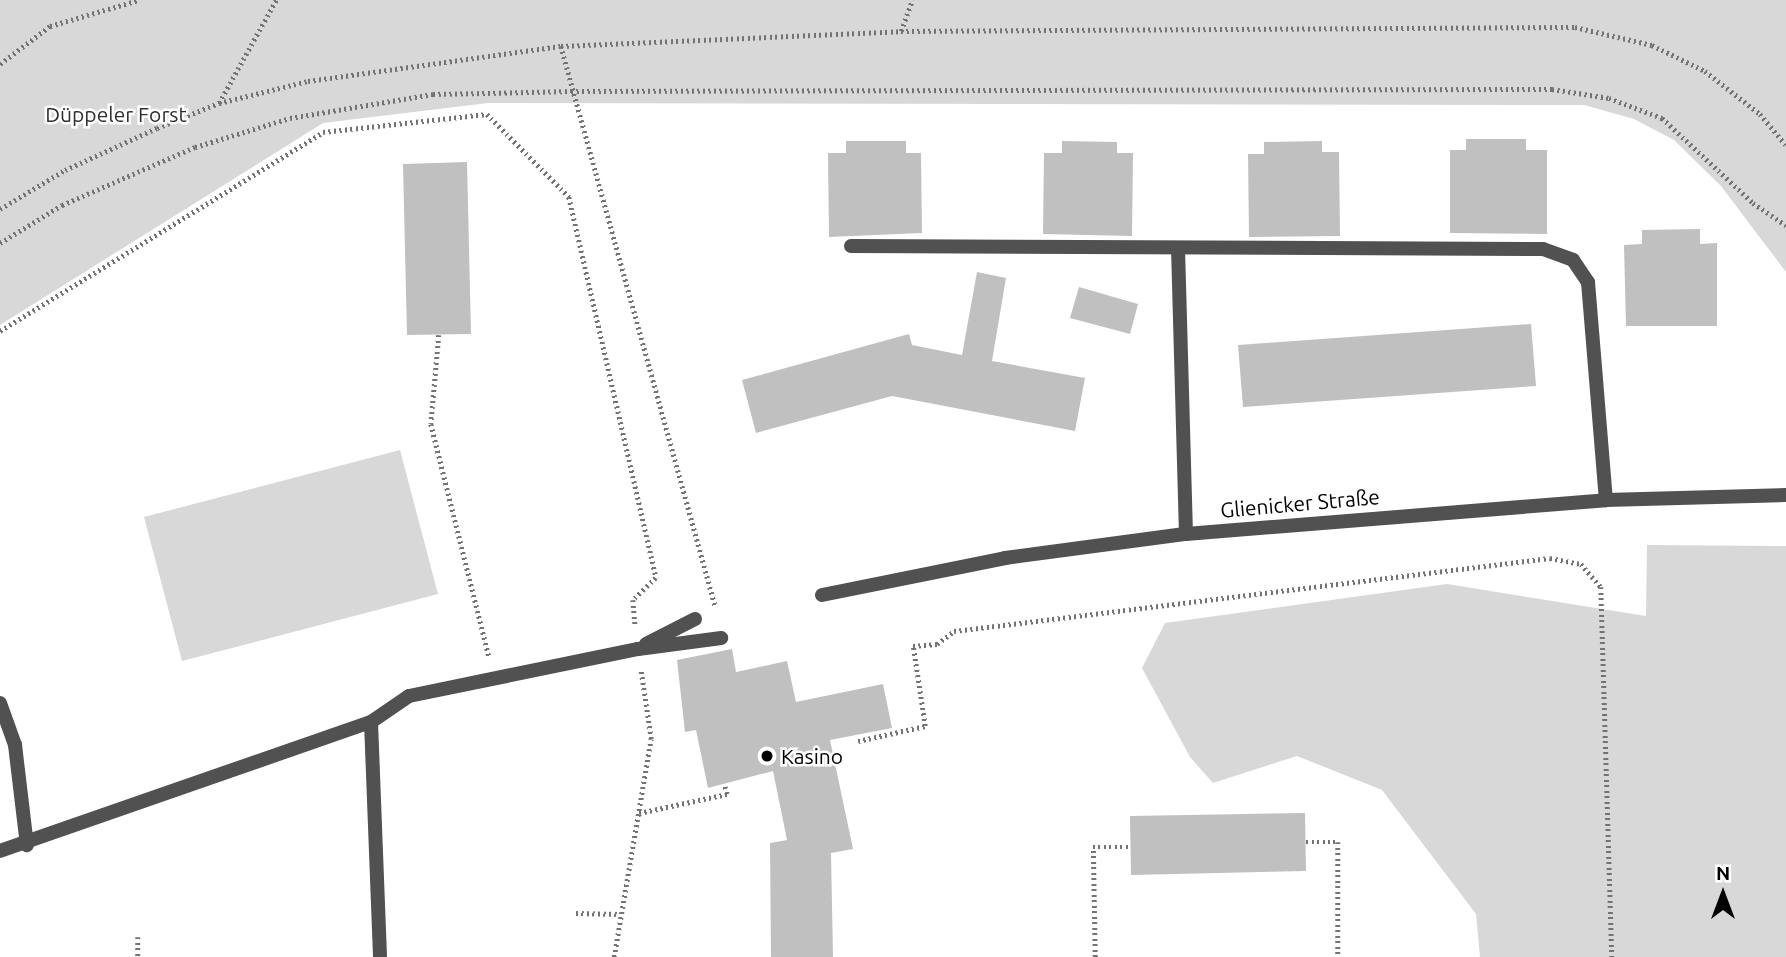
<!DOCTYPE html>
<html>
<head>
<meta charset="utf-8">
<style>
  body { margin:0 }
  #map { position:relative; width:1786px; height:957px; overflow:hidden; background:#fff; font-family:Ubuntu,sans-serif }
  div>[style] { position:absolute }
  .green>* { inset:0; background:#d8d8d8 }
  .building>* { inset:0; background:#c0c0c0 }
  .path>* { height:4.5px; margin-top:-2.25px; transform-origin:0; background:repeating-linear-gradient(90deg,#737373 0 2px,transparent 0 5.5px) }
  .lane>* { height:14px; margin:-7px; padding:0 7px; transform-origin:7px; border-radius:7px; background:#515151 }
  .street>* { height:14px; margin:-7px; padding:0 7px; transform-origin:7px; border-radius:7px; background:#515151 }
  .dots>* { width:19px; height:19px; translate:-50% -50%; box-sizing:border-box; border:4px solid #fff; border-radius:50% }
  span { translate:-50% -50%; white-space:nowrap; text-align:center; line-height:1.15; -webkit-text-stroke:5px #fff; paint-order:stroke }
  .park-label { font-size:21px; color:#2f2f2f }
  .street-label { font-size:21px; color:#000 }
  .poi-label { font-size:21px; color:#000 }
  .left { translate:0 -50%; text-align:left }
  .north { position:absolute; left:1688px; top:859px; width:70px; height:70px; -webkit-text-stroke:5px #fff; paint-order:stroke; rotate:0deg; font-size:19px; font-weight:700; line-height:28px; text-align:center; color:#000 }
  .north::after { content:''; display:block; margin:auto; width:24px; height:32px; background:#000; clip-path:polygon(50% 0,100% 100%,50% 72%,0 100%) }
</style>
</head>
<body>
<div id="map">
  <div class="green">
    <div style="clip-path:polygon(0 0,1786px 0,1786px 272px,1721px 186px,1674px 140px,1634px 119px,1584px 105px,488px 103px,323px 123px,0 325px)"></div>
    <div style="clip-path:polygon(400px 450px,438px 594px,182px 661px,144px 517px)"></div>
    <div style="clip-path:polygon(1647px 545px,1786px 546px,1786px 957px,1480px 957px,1476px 914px,1382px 790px,1297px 756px,1213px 783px,1190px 757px,1142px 668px,1165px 623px,1447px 584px,1646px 616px)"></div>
  </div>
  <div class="building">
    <div style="clip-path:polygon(1466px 139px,1526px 139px,1526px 150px,1547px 150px,1547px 234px,1450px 233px,1450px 150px,1466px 150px)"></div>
    <div style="clip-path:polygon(846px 141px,906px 141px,906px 153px,921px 153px,922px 233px,829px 237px,828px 153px,846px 153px)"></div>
    <div style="clip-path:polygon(1062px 141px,1117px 142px,1117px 153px,1133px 153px,1132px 236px,1043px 234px,1044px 153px,1062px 153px)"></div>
    <div style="clip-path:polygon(1322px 141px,1322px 152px,1339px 152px,1340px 236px,1249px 237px,1248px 154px,1264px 154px,1264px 142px)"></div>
    <div style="clip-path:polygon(467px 162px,471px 334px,407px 335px,403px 164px)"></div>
    <div style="clip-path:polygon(1700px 229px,1700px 244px,1717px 243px,1717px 326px,1626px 326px,1624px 245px,1642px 244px,1642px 230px)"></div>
    <div style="clip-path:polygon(977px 272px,1006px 278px,992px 361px,1085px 378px,1075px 431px,892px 396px,756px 433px,742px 380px,909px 334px,912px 345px,962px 355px)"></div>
    <div style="clip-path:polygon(1079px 287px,1138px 304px,1130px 334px,1070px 318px)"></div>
    <div style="clip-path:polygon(1531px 324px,1536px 386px,1243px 407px,1238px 345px)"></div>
    <div style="clip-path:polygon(732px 649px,736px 672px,787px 661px,796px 702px,883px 684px,892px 728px,830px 740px,853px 849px,831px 853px,833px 957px,771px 957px,770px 843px,787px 840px,773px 771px,708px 788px,696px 730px,685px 732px,677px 660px)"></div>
    <div style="clip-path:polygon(1305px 813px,1306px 871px,1131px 875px,1130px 816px)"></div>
  </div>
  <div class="path">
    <div style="left:901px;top:31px;width:33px;rotate:-70deg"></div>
    <div style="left:561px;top:46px;width:580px;rotate:74.6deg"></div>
    <div style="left:0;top:64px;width:63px;rotate:-37.2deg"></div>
    <div style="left:50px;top:26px;width:93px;rotate:-16.3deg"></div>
    <div style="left:219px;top:103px;width:118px;rotate:-61deg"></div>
    <div style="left:0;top:209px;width:76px;rotate:-31deg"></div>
    <div style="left:65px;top:170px;width:101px;rotate:-24.5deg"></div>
    <div style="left:157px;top:128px;width:67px;rotate:-22deg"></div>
    <div style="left:219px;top:103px;width:92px;rotate:-13.9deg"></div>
    <div style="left:308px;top:81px;width:255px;rotate:-7.9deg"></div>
    <div style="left:561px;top:46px;width:340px;rotate:-2.5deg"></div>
    <div style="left:901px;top:31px;width:674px;rotate:-0.34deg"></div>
    <div style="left:1575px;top:27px;width:79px;rotate:13.2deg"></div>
    <div style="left:1652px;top:45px;width:59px;rotate:26.1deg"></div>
    <div style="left:1705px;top:71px;width:70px;rotate:38deg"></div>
    <div style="left:1760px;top:114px;width:40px;rotate:50deg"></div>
    <div style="left:0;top:243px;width:73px;rotate:-31.5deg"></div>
    <div style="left:62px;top:205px;width:145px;rotate:-23.6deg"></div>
    <div style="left:195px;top:147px;width:99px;rotate:-17deg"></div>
    <div style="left:290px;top:118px;width:145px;rotate:-9.5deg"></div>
    <div style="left:433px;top:94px;width:138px;rotate:-1.2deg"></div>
    <div style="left:571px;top:91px;width:981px;rotate:-0.12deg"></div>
    <div style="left:1552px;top:89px;width:58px;rotate:9deg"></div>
    <div style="left:1609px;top:98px;width:57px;rotate:20.7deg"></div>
    <div style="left:1662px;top:118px;width:125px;rotate:43deg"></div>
    <div style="left:1753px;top:203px;width:40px;rotate:34deg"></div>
    <div style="left:0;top:331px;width:379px;rotate:-31.6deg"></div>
    <div style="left:323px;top:132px;width:165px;rotate:-6.3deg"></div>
    <div style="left:487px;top:114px;width:117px;rotate:45.3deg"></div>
    <div style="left:569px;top:197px;width:391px;rotate:77.1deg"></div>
    <div style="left:656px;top:578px;width:32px;rotate:136deg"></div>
    <div style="left:633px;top:600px;width:24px;rotate:85deg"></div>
    <div style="left:439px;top:335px;width:89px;rotate:95.1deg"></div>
    <div style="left:431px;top:424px;width:239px;rotate:76deg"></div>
    <div style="left:858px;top:741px;width:69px;rotate:-12.6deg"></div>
    <div style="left:925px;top:726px;width:81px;rotate:-98.5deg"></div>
    <div style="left:913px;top:646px;width:24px;rotate:-5deg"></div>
    <div style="left:937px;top:644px;width:21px;rotate:-37deg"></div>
    <div style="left:954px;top:631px;width:600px;rotate:-6.98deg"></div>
    <div style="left:1550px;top:558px;width:32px;rotate:11deg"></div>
    <div style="left:1581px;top:564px;width:30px;rotate:49deg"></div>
    <div style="left:1601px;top:587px;width:370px;rotate:88.3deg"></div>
    <div style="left:639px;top:813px;width:90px;rotate:-12.2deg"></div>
    <div style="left:727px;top:794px;width:10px;rotate:-107deg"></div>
    <div style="left:1306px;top:842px;width:32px"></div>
    <div style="left:1338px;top:842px;width:115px;rotate:90deg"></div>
    <div style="left:576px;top:913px;width:44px;rotate:1.3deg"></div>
    <div style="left:138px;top:937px;width:20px;rotate:90deg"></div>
    <div style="left:614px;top:957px;width:221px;rotate:-80.4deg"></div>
    <div style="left:651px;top:739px;width:69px;rotate:-98.4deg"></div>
    <div style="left:1095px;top:957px;width:110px;rotate:-91deg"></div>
    <div style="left:1093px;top:847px;width:38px"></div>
  </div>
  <div class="lane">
    <div style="left:851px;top:246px;width:692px;rotate:0.25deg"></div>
    <div style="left:1543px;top:249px;width:32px;rotate:20deg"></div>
    <div style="left:1573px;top:260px;width:27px;rotate:56deg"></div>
    <div style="left:1588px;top:282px;width:219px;rotate:85.3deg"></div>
    <div style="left:1178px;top:248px;width:286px;rotate:88.4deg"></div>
    <div style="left:646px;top:644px;width:55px;rotate:-27deg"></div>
    <div style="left:0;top:703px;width:45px;rotate:70.3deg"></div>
    <div style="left:15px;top:745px;width:101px;rotate:83.2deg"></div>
    <div style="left:371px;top:722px;width:235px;rotate:87.8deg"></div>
    <div style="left:0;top:851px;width:393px;rotate:-19.2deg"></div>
    <div style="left:371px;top:722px;width:46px;rotate:-34.4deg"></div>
    <div style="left:409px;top:696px;width:234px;rotate:-11.6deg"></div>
    <div style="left:638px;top:649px;width:84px;rotate:-7.5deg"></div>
  </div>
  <div class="street">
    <div style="left:822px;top:595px;width:187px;rotate:-11.4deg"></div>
    <div style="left:1005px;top:558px;width:183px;rotate:-7.6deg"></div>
    <div style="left:1186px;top:534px;width:421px;rotate:-4.6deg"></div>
    <div style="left:1606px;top:500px;width:180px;rotate:-1.6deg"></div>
  </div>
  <div class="dots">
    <div style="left:767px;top:756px;background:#000"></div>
  </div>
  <div class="park-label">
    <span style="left:116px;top:114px">Düppeler Forst</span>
  </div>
  <div class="street-label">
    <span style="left:1300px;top:503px;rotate:-5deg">Glienicker Straße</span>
  </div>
  <div class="poi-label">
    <span class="left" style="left:781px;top:756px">Kasino</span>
  </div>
  <div class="north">N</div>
</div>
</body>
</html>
